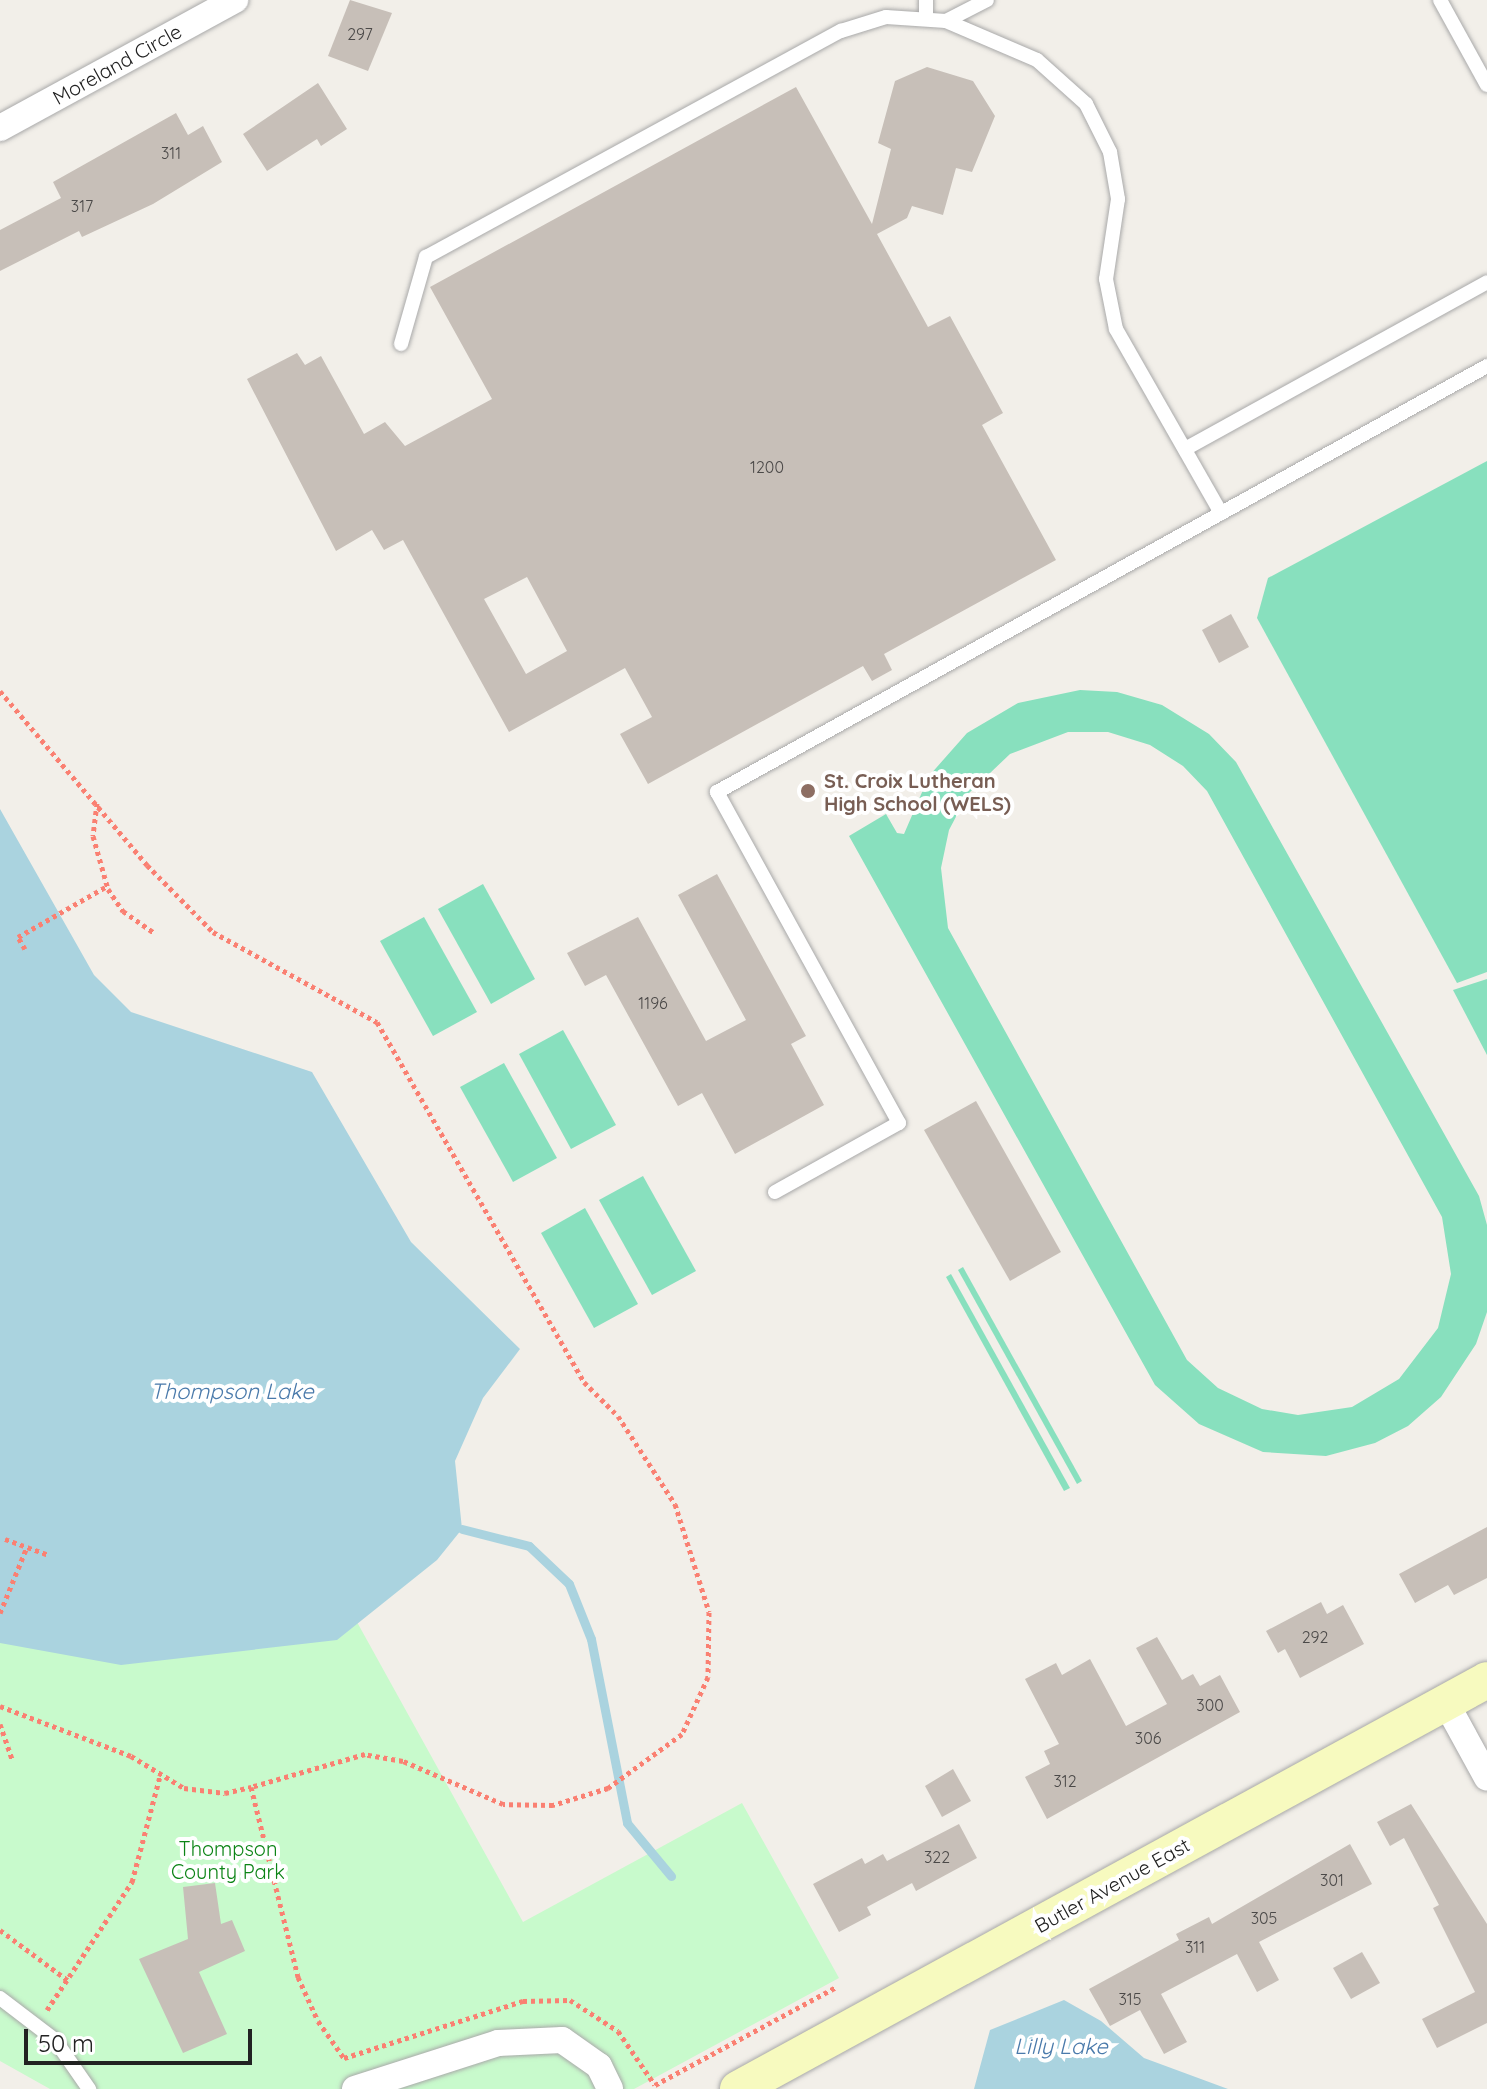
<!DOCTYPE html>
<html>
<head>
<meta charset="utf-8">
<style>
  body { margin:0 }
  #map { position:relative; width:1487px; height:2089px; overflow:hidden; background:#f2efe9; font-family:Quicksand,sans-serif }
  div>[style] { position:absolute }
  .park>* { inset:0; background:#c8facc }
  .pitch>* { inset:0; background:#88e0be }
  .water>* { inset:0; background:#aad3df }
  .stream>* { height:9px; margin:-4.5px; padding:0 4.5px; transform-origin:4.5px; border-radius:4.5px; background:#aad3df }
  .building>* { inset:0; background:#c7bfb8 }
  .path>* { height:5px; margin-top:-2.5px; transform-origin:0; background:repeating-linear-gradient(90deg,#fa8072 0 4px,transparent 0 8px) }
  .roads { filter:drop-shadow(0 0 2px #a9a9a9) drop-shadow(0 0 2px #a9a9a9) }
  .lane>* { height:14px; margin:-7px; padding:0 7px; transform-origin:7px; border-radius:7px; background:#fff }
  .street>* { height:26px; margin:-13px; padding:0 13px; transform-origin:13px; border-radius:13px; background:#fff }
  .secondary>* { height:36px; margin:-18px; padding:0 18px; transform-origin:18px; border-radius:18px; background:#f7fabf }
  .dots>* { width:22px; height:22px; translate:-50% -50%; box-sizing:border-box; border:4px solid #fff; border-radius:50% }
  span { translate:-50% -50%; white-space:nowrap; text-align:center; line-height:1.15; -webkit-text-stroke:8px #fff; paint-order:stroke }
  .number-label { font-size:16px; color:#4b4948 }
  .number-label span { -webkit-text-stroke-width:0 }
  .street-label { font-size:20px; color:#222 }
  .education-label { font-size:20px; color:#785e54; font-weight:700 }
  .left { translate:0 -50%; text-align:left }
  .park-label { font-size:20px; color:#0c8416 }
  .water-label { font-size:22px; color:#4a7aab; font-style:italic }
  .scale { position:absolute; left:24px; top:2029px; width:228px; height:36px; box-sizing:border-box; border:4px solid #222; border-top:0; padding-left:10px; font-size:24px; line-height:28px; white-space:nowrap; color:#222; -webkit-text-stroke:6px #fff; paint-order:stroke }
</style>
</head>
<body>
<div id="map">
  <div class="park">
    <div style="clip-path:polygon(0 977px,523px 1922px,742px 1803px,839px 1978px,634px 2089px,50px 2089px,0 2061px)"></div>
  </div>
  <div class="pitch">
    <div style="clip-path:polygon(1487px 461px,1487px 972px,1457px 983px,1257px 618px,1268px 578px)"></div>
    <div style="clip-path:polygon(evenodd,1080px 690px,1117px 692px,1162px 705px,1209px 734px,1236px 762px,1479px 1196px,1487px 1225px,1487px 1312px,1476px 1344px,1441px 1397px,1408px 1426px,1375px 1443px,1326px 1456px,1263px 1452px,1199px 1424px,1155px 1385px,849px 836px,886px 814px,897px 833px,904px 834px,929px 776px,967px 733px,1018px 703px,1080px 690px,1068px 732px,1108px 732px,1150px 745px,1183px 766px,1207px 791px,1442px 1217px,1451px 1274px,1438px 1328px,1399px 1379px,1352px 1407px,1298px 1415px,1262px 1409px,1218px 1388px,1187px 1360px,948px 928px,941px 868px,949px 830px,968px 794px,1010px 754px,1068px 732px)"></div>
    <div style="clip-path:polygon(483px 884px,535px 979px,491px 1004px,438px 909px)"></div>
    <div style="clip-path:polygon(424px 917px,477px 1012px,433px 1036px,380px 941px)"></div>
    <div style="clip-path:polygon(1487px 979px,1487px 1055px,1453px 990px)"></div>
    <div style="clip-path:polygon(563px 1030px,616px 1125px,571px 1149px,519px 1054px)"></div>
    <div style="clip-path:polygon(504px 1063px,557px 1158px,513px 1182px,460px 1087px)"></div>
    <div style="clip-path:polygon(643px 1176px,696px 1271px,652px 1295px,599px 1200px)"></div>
    <div style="clip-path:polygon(585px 1208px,638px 1304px,594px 1328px,541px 1233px)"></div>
    <div style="clip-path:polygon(963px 1267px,1082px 1481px,1077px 1484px,958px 1270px)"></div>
    <div style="clip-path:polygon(951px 1274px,1070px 1488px,1064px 1491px,946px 1277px)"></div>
  </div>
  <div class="water">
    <div style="clip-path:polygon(0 809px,94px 975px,131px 1012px,312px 1072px,411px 1242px,520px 1349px,483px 1398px,455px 1461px,462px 1529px,437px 1560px,337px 1640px,121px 1665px,0 1643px)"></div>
    <div style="clip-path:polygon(1064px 2000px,1101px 2021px,1144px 2058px,1228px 2089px,974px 2089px,990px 2030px)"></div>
  </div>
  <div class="stream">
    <div style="left:462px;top:1529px;width:69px;rotate:14.2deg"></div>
    <div style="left:529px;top:1546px;width:55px;rotate:43.5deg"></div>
    <div style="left:569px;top:1584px;width:59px;rotate:68.2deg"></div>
    <div style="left:591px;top:1639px;width:187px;rotate:78.9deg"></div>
    <div style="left:627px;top:1823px;width:69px;rotate:50.3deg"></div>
  </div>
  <div class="building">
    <div style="clip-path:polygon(350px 0,392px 13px,368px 71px,328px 56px)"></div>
    <div style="clip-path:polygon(evenodd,927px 67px,973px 81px,995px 116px,972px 172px,956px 168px,943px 215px,912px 206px,907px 218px,877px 234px,928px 327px,950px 316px,1003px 413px,982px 425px,1056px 560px,884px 654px,892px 670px,872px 681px,863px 666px,648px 784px,620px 734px,652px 717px,625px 668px,509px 732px,403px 540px,384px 550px,372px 530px,336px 551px,247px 379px,297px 353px,305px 365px,321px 356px,364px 434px,385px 422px,405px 446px,492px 399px,430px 287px,796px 87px,872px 224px,891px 149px,878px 143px,895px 81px,927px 67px,527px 577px,567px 651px,526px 674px,484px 599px,527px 577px)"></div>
    <div style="clip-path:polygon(318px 83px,347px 129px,321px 146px,317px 139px,267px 171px,243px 134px)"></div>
    <div style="clip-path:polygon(176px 113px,188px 135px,203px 126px,222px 162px,153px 204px,82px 237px,79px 231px,0 271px,0 230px,61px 198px,53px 182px)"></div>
    <div style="clip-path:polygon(1231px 614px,1249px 647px,1219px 663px,1202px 630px)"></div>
    <div style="clip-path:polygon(717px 874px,806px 1036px,791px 1044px,824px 1105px,735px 1154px,702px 1093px,678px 1106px,606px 975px,585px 986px,567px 953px,638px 917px,706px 1041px,746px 1020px,678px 895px)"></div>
    <div style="clip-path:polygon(976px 1101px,1061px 1252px,1010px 1281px,924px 1130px)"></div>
    <div style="clip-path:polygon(1487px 1527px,1487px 1578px,1454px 1595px,1448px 1585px,1415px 1603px,1399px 1574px)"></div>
    <div style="clip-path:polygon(1321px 1602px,1327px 1614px,1343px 1605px,1364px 1644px,1300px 1678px,1285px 1649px,1278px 1653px,1266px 1631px)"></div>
    <div style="clip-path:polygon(1157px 1637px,1182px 1680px,1193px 1674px,1200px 1686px,1220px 1675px,1240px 1712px,1047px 1819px,1025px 1777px,1050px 1764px,1044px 1751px,1059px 1744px,1025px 1679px,1056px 1663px,1062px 1675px,1090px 1659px,1126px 1726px,1167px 1704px,1136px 1648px)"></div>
    <div style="clip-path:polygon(953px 1769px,971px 1801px,942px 1817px,925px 1786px)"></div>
    <div style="clip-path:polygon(1411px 1804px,1487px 1924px,1487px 2023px,1437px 2048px,1422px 2019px,1475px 1992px,1433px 1908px,1439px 1905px,1404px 1838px,1390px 1846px,1377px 1822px)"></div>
    <div style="clip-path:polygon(959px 1824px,977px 1858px,916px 1891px,912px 1883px,867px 1907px,871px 1915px,839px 1932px,813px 1884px,862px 1858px,865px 1864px,883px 1854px,887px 1861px)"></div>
    <div style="clip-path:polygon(1350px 1844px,1372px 1884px,1259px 1942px,1279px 1980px,1257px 1992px,1237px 1954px,1161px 1994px,1187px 2042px,1164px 2054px,1140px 2010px,1110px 2026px,1089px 1989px,1179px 1940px,1176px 1934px,1209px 1917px,1212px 1924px)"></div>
    <div style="clip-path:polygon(215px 1883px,221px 1924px,232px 1920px,245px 1951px,199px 1972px,227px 2034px,183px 2053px,139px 1959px,188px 1939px,183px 1887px)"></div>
    <div style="clip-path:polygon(1362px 1952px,1380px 1983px,1351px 1999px,1333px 1968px)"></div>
  </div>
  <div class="path">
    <div style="left:0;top:691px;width:228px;rotate:49.8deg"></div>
    <div style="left:147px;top:865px;width:94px;rotate:45.4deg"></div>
    <div style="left:213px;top:932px;width:187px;rotate:28.8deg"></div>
    <div style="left:377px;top:1022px;width:415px;rotate:60.1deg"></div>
    <div style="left:584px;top:1382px;width:48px;rotate:45deg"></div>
    <div style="left:618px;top:1416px;width:105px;rotate:57.1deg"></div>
    <div style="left:675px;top:1504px;width:113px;rotate:72.5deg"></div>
    <div style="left:709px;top:1612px;width:65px;rotate:90.9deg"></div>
    <div style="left:708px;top:1677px;width:63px;rotate:114.5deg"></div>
    <div style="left:682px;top:1734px;width:92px;rotate:143.9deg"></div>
    <div style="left:608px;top:1788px;width:58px;rotate:162.8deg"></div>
    <div style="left:553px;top:1805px;width:50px;rotate:-178.9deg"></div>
    <div style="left:503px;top:1804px;width:109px;rotate:-156.7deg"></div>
    <div style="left:403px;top:1761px;width:39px;rotate:-170deg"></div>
    <div style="left:365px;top:1754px;width:119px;rotate:163.9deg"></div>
    <div style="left:251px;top:1787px;width:196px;rotate:76.1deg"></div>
    <div style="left:298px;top:1977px;width:48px;rotate:65.6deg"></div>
    <div style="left:318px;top:2021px;width:45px;rotate:54.9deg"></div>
    <div style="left:344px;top:2058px;width:188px;rotate:-17.7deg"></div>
    <div style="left:523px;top:2001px;width:47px;rotate:-1.2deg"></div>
    <div style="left:570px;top:2000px;width:57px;rotate:32.9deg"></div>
    <div style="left:618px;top:2031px;width:65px;rotate:55.6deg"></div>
    <div style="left:655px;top:2085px;width:206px;rotate:-28.4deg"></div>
    <div style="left:97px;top:803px;width:33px;rotate:97deg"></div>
    <div style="left:93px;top:836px;width:55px;rotate:74.2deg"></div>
    <div style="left:108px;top:889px;width:27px;rotate:56deg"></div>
    <div style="left:123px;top:911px;width:39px;rotate:35deg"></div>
    <div style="left:25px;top:949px;width:14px;rotate:-120deg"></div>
    <div style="left:18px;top:937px;width:103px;rotate:-29.8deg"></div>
    <div style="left:5px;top:1539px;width:47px;rotate:20deg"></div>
    <div style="left:0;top:1613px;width:71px;rotate:-67.8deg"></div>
    <div style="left:0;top:1706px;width:140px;rotate:20.9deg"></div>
    <div style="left:131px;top:1756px;width:62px;rotate:31.1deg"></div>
    <div style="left:184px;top:1788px;width:41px;rotate:7deg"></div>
    <div style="left:225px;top:1793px;width:27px;rotate:-13deg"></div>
    <div style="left:0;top:1724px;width:39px;rotate:71deg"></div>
    <div style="left:0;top:1930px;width:86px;rotate:36.5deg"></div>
    <div style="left:47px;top:2010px;width:154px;rotate:-56.4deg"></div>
    <div style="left:132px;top:1882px;width:110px;rotate:-75.2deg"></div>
  </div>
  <div class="roads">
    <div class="lane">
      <div style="left:926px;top:0;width:17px;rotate:90deg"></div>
      <div style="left:1440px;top:0;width:97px;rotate:61.1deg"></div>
      <div style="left:946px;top:21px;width:46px;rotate:-27.1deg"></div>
      <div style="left:401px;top:344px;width:91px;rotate:-74deg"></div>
      <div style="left:426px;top:257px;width:473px;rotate:-28.6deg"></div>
      <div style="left:841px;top:31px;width:47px;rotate:-17.3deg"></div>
      <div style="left:886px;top:17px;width:60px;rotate:3.8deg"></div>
      <div style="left:946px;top:21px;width:99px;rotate:23.2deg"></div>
      <div style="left:1037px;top:60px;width:66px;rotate:41.9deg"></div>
      <div style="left:1086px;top:104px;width:54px;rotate:63.4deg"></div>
      <div style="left:1110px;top:152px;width:48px;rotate:80.3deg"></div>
      <div style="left:1118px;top:199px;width:81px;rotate:98.5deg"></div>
      <div style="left:1106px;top:279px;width:51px;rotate:78.7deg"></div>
      <div style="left:1116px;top:329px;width:212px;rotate:60.3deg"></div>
      <div style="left:1185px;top:449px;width:345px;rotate:-28.9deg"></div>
      <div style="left:775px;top:1192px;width:142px;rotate:-29.1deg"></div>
      <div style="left:899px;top:1123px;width:378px;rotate:-118.8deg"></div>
      <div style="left:717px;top:792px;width:880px;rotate:-28.95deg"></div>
      <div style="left:0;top:1998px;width:69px;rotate:37.4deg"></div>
      <div style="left:55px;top:2040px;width:60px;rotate:55.2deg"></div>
    </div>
    <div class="street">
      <div style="left:0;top:128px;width:268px;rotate:-28.6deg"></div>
      <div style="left:1446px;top:1703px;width:85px;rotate:61.3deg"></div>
      <div style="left:355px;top:2089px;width:150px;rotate:-17.8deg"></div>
      <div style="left:498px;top:2043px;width:64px;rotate:-2.7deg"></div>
      <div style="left:562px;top:2040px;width:45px;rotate:35.1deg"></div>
      <div style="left:599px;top:2066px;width:25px;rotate:64deg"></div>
    </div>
    <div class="secondary">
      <div style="left:738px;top:2089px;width:853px;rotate:-28.64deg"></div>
    </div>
  </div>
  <div class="dots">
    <div style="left:808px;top:791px;background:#8d6e63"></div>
  </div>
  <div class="number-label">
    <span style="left:360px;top:34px">297</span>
    <span style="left:171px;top:153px">311</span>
    <span style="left:82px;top:206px">317</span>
    <span style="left:767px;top:467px">1200</span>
    <span style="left:653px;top:1003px">1196</span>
    <span style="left:1315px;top:1637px">292</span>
    <span style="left:1210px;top:1705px">300</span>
    <span style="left:1148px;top:1738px">306</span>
    <span style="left:1065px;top:1781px">312</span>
    <span style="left:937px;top:1857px">322</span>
    <span style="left:1332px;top:1880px">301</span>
    <span style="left:1264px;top:1918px">305</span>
    <span style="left:1195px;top:1947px">311</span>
    <span style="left:1130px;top:1999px">315</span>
  </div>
  <div class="street-label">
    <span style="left:117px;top:64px;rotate:-29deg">Moreland Circle</span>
    <span style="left:1112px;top:1885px;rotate:-29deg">Butler Avenue East</span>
  </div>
  <div class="education-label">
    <span class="left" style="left:824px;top:792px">St. Croix Lutheran<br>High School (WELS)</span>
  </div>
  <div class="park-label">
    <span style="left:228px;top:1860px">Thompson<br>County Park</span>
  </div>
  <div class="water-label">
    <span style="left:232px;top:1392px">Thompson Lake</span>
    <span style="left:1061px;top:2047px">Lilly Lake</span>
  </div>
  <div class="scale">50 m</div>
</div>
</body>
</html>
